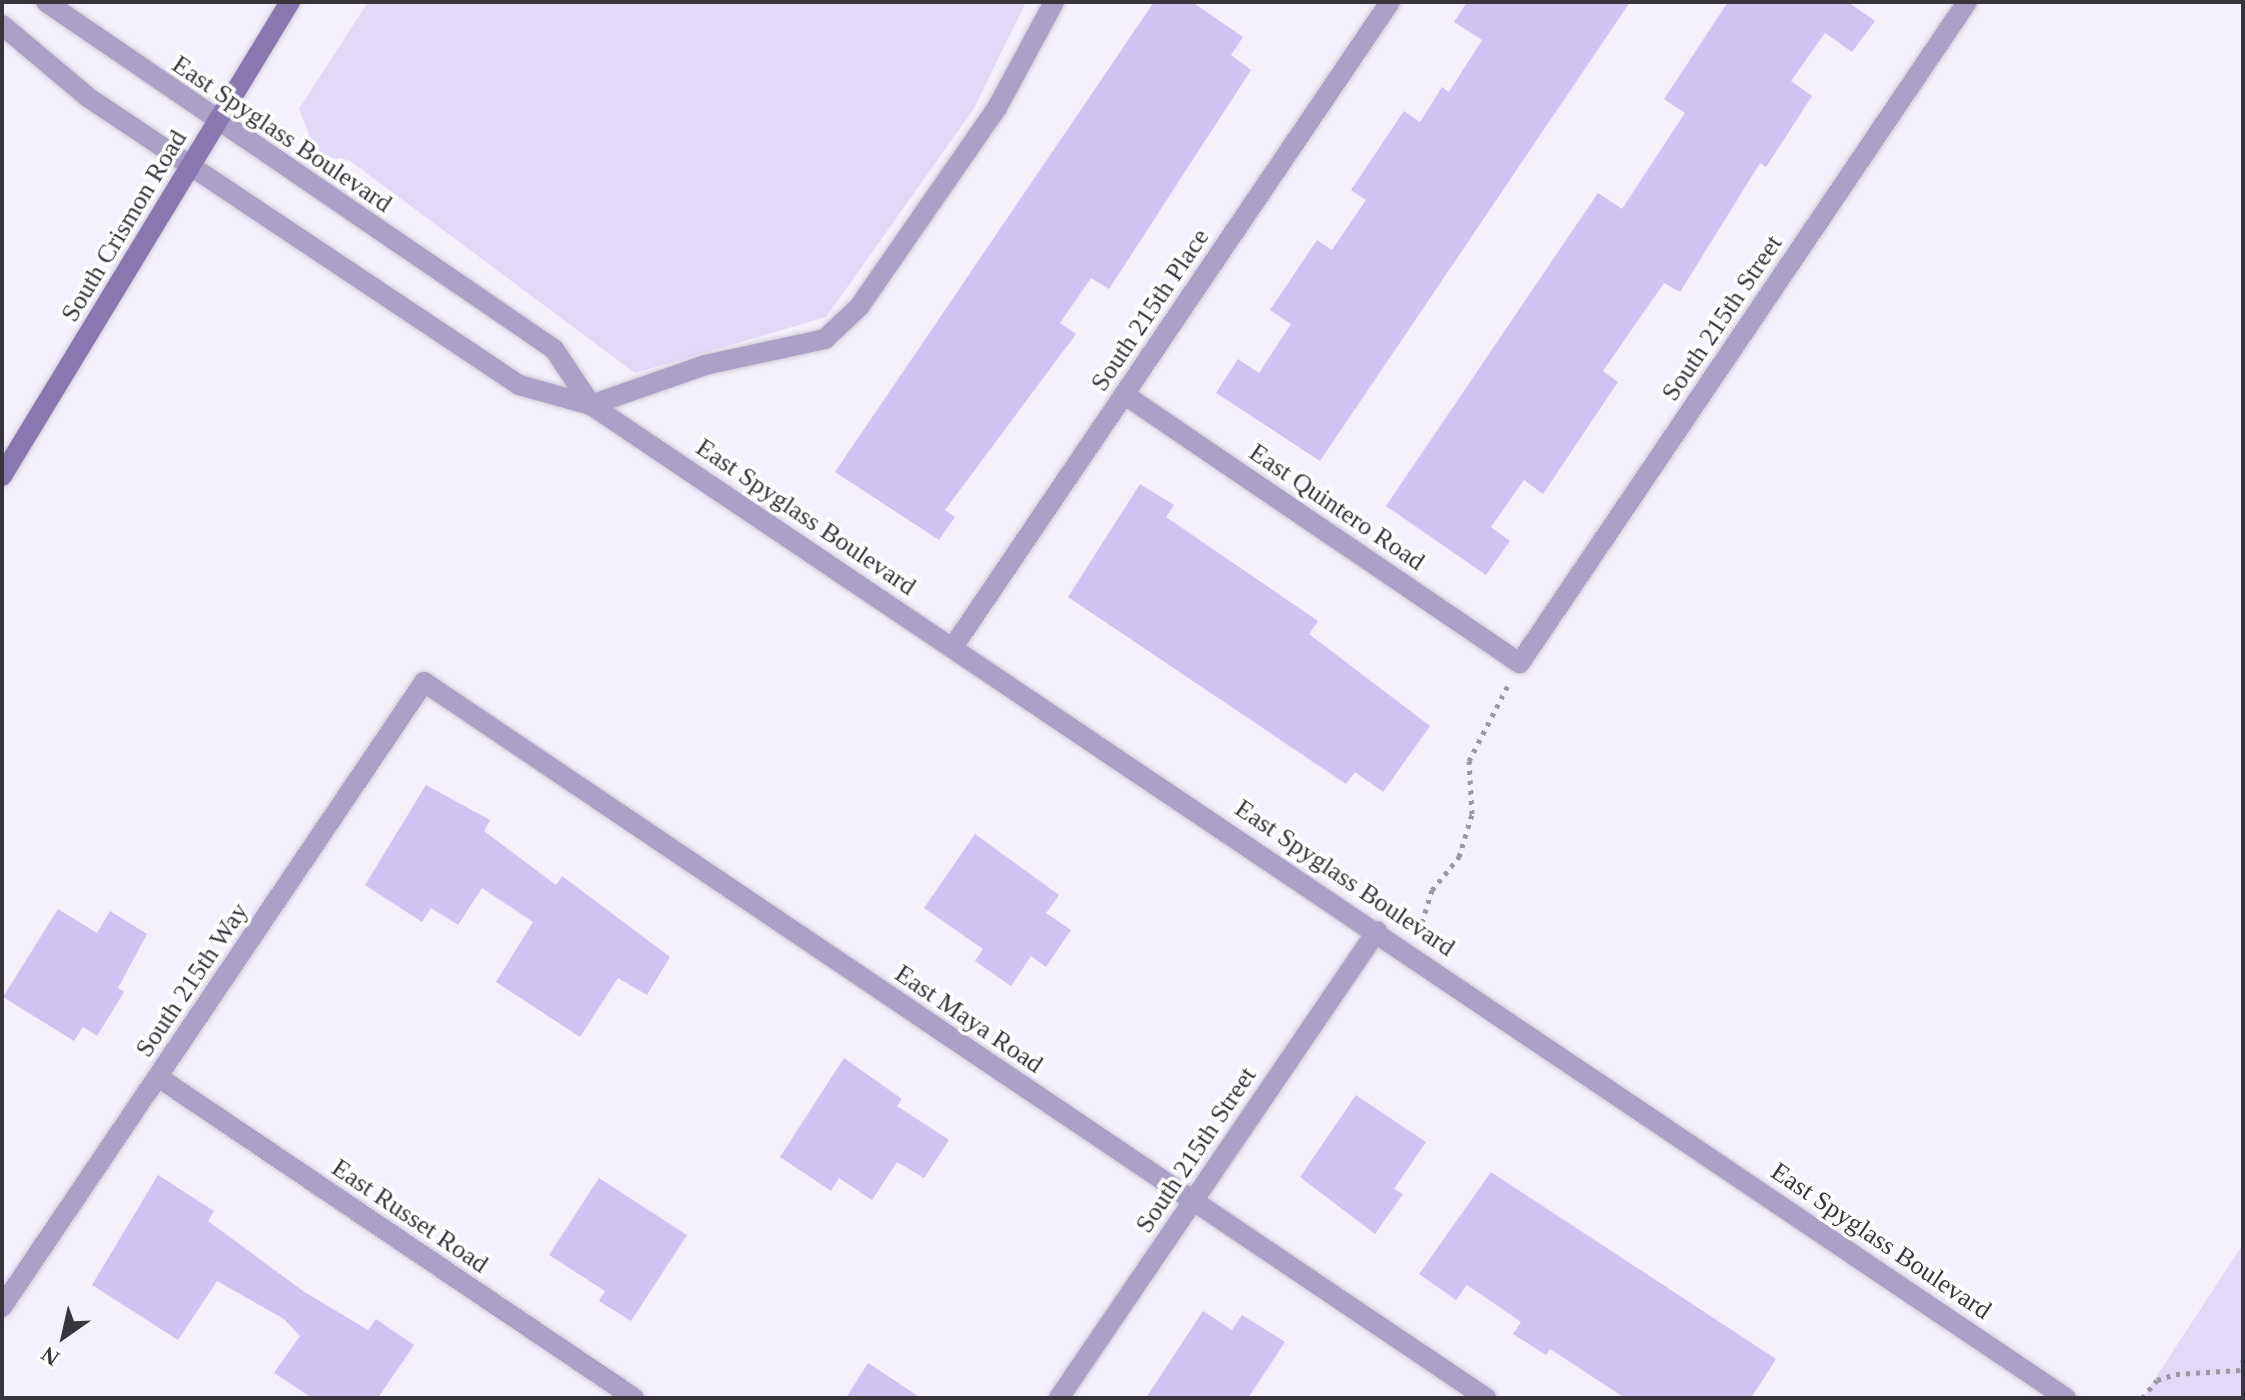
<!DOCTYPE html>
<html>
<head>
<meta charset="utf-8">
<style>
  body { margin:0 }
  #map { position:relative; width:2245px; height:1400px; overflow:hidden; background:#f4f0fe; font-family:Georgia,serif }
  div>[style] { position:absolute }
  .green>* { inset:0; background:#e2d9f9 }
  .building>* { inset:0; background:#d0c3f1 }
  .path>* { height:5px; margin-top:-2.5px; transform-origin:0; background:repeating-linear-gradient(90deg,#9b98a2 0 4px,transparent 0 10px) }
  .roads { filter:drop-shadow(0 0 2px #cecbd7) drop-shadow(0 0 2px #cecbd7) }
  .lane>* { height:20px; margin:-10px; padding:0 10px; transform-origin:10px; border-radius:10px; background:#aba0c6 }
  .street>* { height:20px; margin:-10px; padding:0 10px; transform-origin:10px; border-radius:10px; background:#aba0c6 }
  .secondary>* { height:20px; margin:-10px; padding:0 10px; transform-origin:10px; border-radius:10px; background:#8977af }
  span { translate:-50% -50%; white-space:nowrap; text-align:center; line-height:1.15; -webkit-text-stroke:7px #fff; paint-order:stroke }
  .street-label { font-size:26px; color:#38363c }
  .frame { position:absolute; inset:0; border:4px solid #38363c; pointer-events:none }
  .north { position:absolute; left:24px; top:1296px; width:80px; height:80px; -webkit-text-stroke:6px #fff; paint-order:stroke; rotate:214deg; font-size:22px; font-weight:700; line-height:32px; text-align:center; color:#38363c }
  .north::after { content:''; display:block; margin:auto; width:28px; height:36px; background:#38363c; clip-path:polygon(50% 0,100% 100%,50% 72%,0 100%) }
</style>
</head>
<body>
<div id="map">
  <div class="green">
    <div style="clip-path:polygon(368px 2px,1026px 2px,973px 110px,826px 317px,635px 373px,349px 160px,318px 156px,299px 109px)"></div>
    <div style="clip-path:polygon(2243px 1244px,2243px 1398px,2150px 1398px,2145px 1394px)"></div>
  </div>
  <div class="building">
    <div style="clip-path:polygon(1154px 2px,1192px 2px,1243px 37px,1231px 55px,1251px 70px,1109px 289px,1091px 278px,1060px 323px,1076px 334px,945px 510px,955px 517px,939px 540px,835px 472px)"></div>
    <div style="clip-path:polygon(1467px 2px,1630px 2px,1320px 461px,1216px 393px,1238px 359px,1259px 373px,1291px 324px,1270px 310px,1317px 240px,1332px 250px,1366px 200px,1351px 190px,1404px 111px,1420px 122px,1442px 87px,1449px 92px,1482px 40px,1454px 22px)"></div>
    <div style="clip-path:polygon(1728px 2px,1848px 2px,1875px 21px,1852px 52px,1825px 33px,1791px 81px,1812px 96px,1766px 167px,1760px 163px,1680px 292px,1664px 283px,1603px 371px,1618px 382px,1543px 494px,1524px 480px,1491px 527px,1510px 541px,1486px 575px,1386px 506px,1598px 193px,1622px 209px,1685px 113px,1664px 99px)"></div>
    <div style="clip-path:polygon(1140px 484px,1174px 505px,1166px 517px,1318px 621px,1309px 634px,1430px 726px,1383px 792px,1355px 772px,1346px 784px,1068px 597px)"></div>
    <div style="clip-path:polygon(426px 785px,490px 820px,484px 831px,556px 885px,562px 876px,670px 957px,647px 995px,618px 978px,580px 1037px,496px 982px,533px 922px,482px 888px,458px 925px,431px 908px,422px 922px,365px 885px)"></div>
    <div style="clip-path:polygon(975px 834px,1059px 895px,1046px 913px,1071px 930px,1046px 967px,1031px 956px,1011px 986px,975px 961px,983px 949px,924px 908px)"></div>
    <div style="clip-path:polygon(58px 909px,97px 933px,110px 911px,147px 934px,118px 988px,124px 992px,97px 1036px,83px 1027px,74px 1041px,3px 997px)"></div>
    <div style="clip-path:polygon(844px 1058px,902px 1099px,897px 1106px,949px 1140px,924px 1178px,897px 1162px,872px 1200px,839px 1178px,831px 1191px,780px 1157px)"></div>
    <div style="clip-path:polygon(1356px 1095px,1426px 1142px,1394px 1189px,1403px 1194px,1375px 1234px,1300px 1177px)"></div>
    <div style="clip-path:polygon(1491px 1172px,1776px 1359px,1751px 1398px,1625px 1398px,1550px 1349px,1546px 1355px,1513px 1334px,1521px 1322px,1467px 1285px,1456px 1300px,1419px 1274px)"></div>
    <div style="clip-path:polygon(158px 1175px,214px 1211px,208px 1221px,303px 1291px,368px 1330px,376px 1319px,414px 1345px,378px 1398px,312px 1398px,274px 1373px,300px 1336px,284px 1319px,217px 1281px,178px 1340px,92px 1285px)"></div>
    <div style="clip-path:polygon(599px 1178px,687px 1235px,631px 1321px,599px 1301px,605px 1291px,549px 1255px)"></div>
    <div style="clip-path:polygon(1203px 1311px,1232px 1330px,1242px 1315px,1285px 1342px,1248px 1398px,1146px 1398px)"></div>
    <div style="clip-path:polygon(868px 1363px,921px 1398px,846px 1398px)"></div>
  </div>
  <div class="path">
    <div style="left:1419px;top:932px;width:44px;rotate:-72.8deg"></div>
    <div style="left:1432px;top:890px;width:43px;rotate:-50.7deg"></div>
    <div style="left:1459px;top:857px;width:45px;rotate:-73.2deg"></div>
    <div style="left:1472px;top:814px;width:53px;rotate:-93.2deg"></div>
    <div style="left:1469px;top:761px;width:85px;rotate:-62.8deg"></div>
    <div style="left:2243px;top:1359px;width:14px;rotate:90deg"></div>
    <div style="left:2142px;top:1398px;width:23px;rotate:-50deg"></div>
    <div style="left:2157px;top:1380px;width:20px;rotate:-18deg"></div>
    <div style="left:2176px;top:1374px;width:64px;rotate:-3.6deg"></div>
  </div>
  <div class="roads">
    <div class="lane">
      <div style="left:591px;top:405px;width:121px;rotate:-19.3deg"></div>
      <div style="left:705px;top:365px;width:123px;rotate:-12.2deg"></div>
      <div style="left:825px;top:339px;width:47px;rotate:-43.3deg"></div>
      <div style="left:859px;top:307px;width:242px;rotate:-55.3deg"></div>
      <div style="left:997px;top:108px;width:120px;rotate:-61.7deg"></div>
    </div>
    <div class="street">
      <div style="left:46px;top:2px;width:615px;rotate:34.34deg"></div>
      <div style="left:554px;top:349px;width:67px;rotate:56.5deg"></div>
      <div style="left:2px;top:25px;width:114px;rotate:40deg"></div>
      <div style="left:89px;top:98px;width:517px;rotate:33.72deg"></div>
      <div style="left:519px;top:385px;width:75px;rotate:15.5deg"></div>
      <div style="left:591px;top:405px;width:1778px;rotate:33.95deg"></div>
      <div style="left:1125px;top:395px;width:477px;rotate:34.2deg"></div>
      <div style="left:1520px;top:663px;width:798px;rotate:-55.93deg"></div>
      <div style="left:953px;top:647px;width:779px;rotate:-55.88deg"></div>
      <div style="left:158px;top:1077px;width:574px;rotate:33.99deg"></div>
      <div style="left:2px;top:1307px;width:754px;rotate:-55.97deg"></div>
      <div style="left:424px;top:682px;width:1281px;rotate:33.99deg"></div>
      <div style="left:1059px;top:1398px;width:565px;rotate:-55.75deg"></div>
    </div>
    <div class="secondary">
      <div style="left:2px;top:476px;width:555px;rotate:-58.72deg"></div>
    </div>
  </div>
  <div class="street-label">
    <span style="left:282px;top:134px;rotate:34deg">East Spyglass Boulevard</span>
    <span style="left:124px;top:226px;rotate:-59deg">South Crismon Road</span>
    <span style="left:1150px;top:310px;rotate:-56deg">South 215th Place</span>
    <span style="left:1722px;top:318px;rotate:-56deg">South 215th Street</span>
    <span style="left:1337px;top:507px;rotate:34deg">East Quintero Road</span>
    <span style="left:806px;top:517px;rotate:34deg">East Spyglass Boulevard</span>
    <span style="left:1345px;top:878px;rotate:34deg">East Spyglass Boulevard</span>
    <span style="left:192px;top:980px;rotate:-56deg">South 215th Way</span>
    <span style="left:969px;top:1019px;rotate:34deg">East Maya Road</span>
    <span style="left:1196px;top:1150px;rotate:-56deg">South 215th Street</span>
    <span style="left:410px;top:1216px;rotate:34deg">East Russet Road</span>
    <span style="left:1881px;top:1241px;rotate:34deg">East Spyglass Boulevard</span>
  </div>
  <div class="frame"></div>
  <div class="north">N</div>
</div>
</body>
</html>
